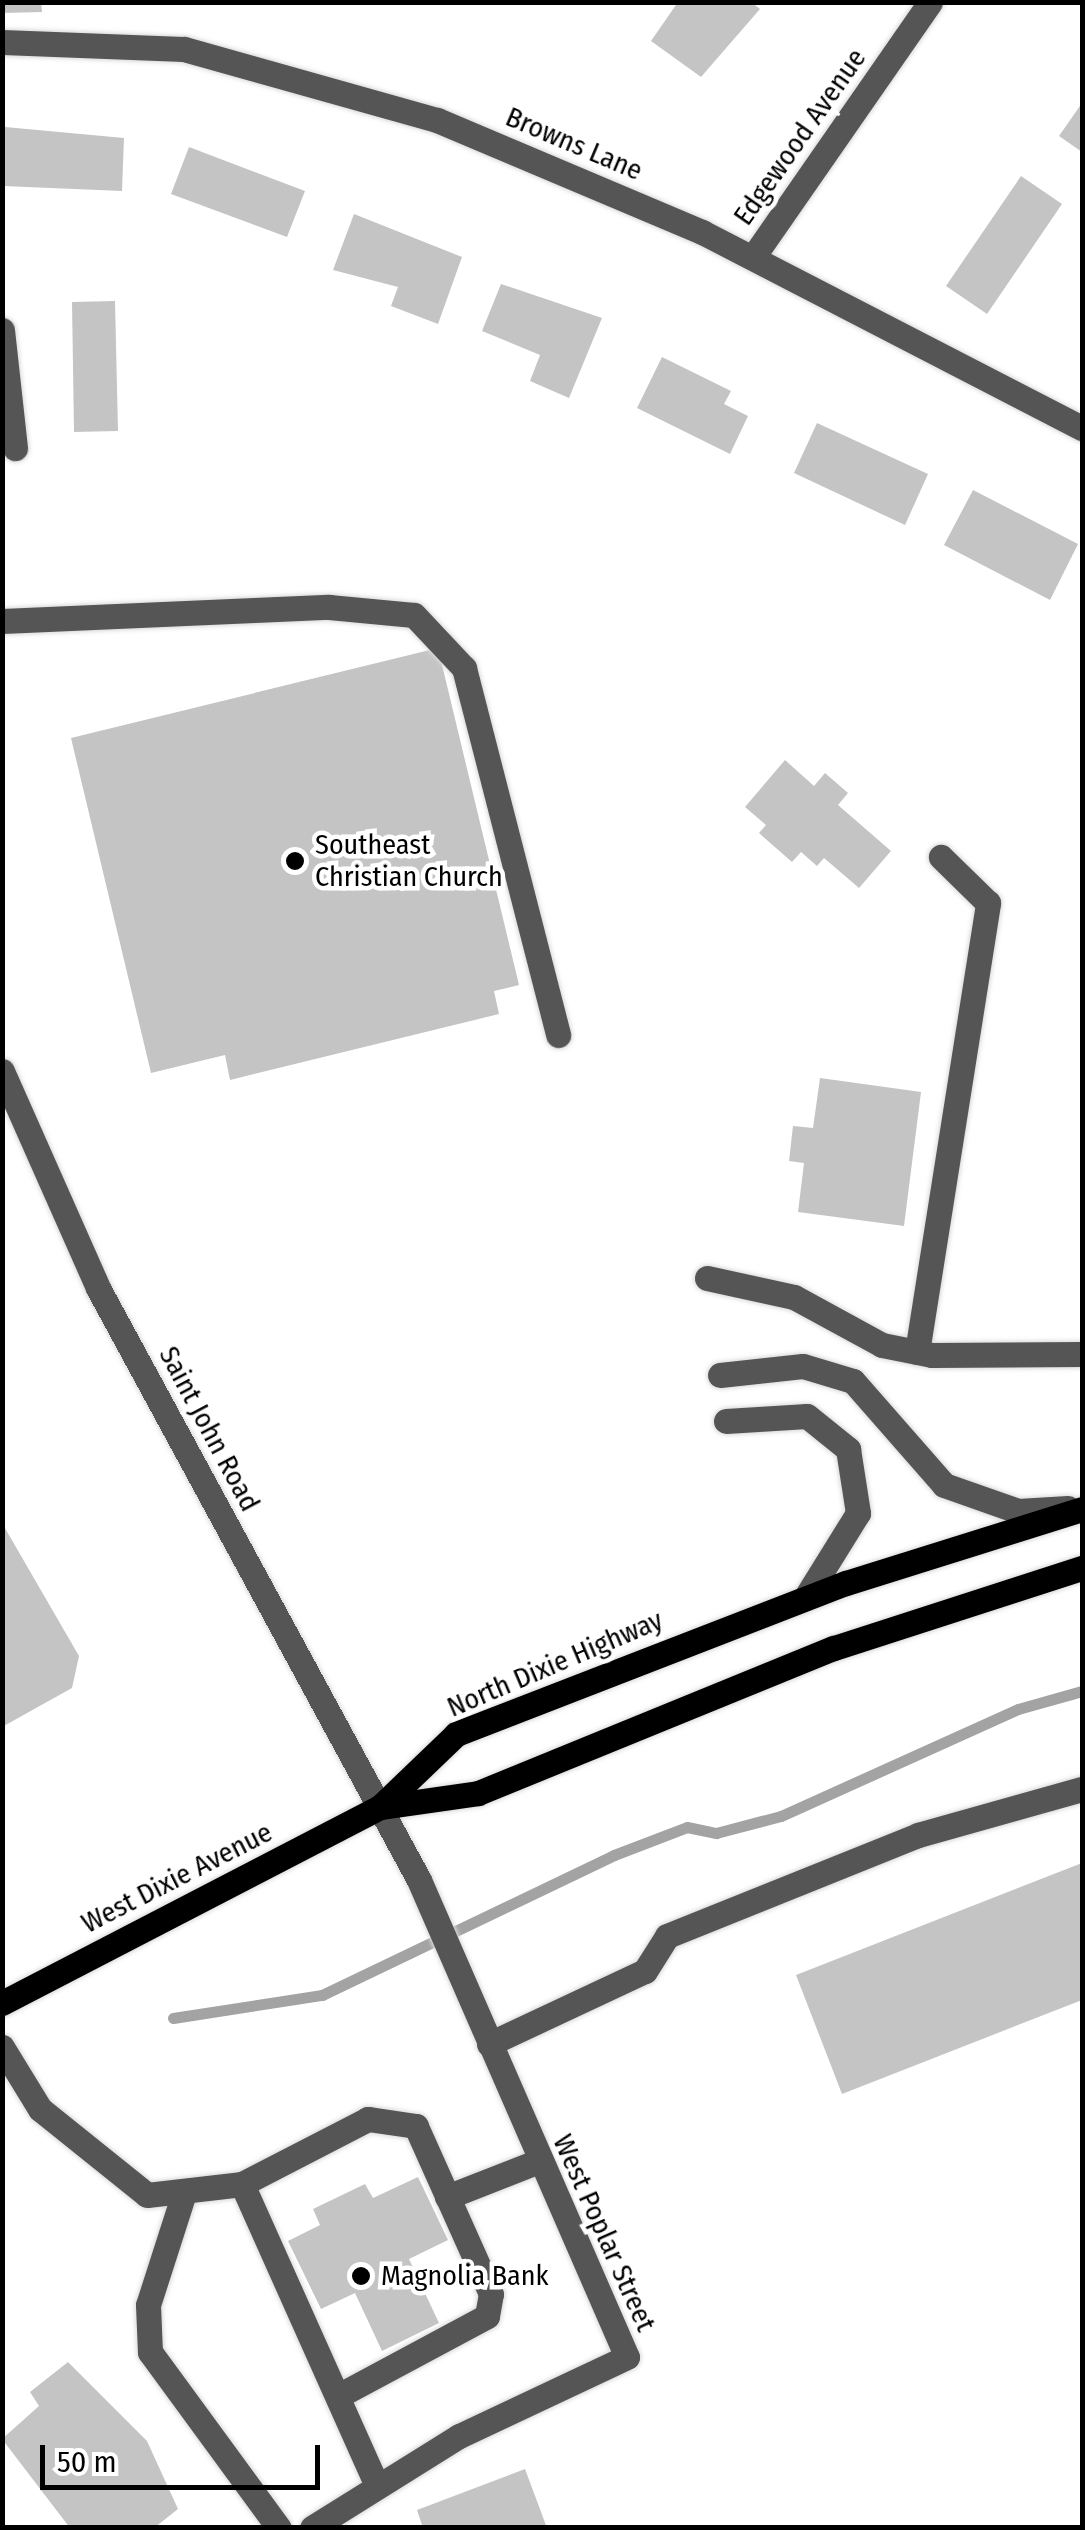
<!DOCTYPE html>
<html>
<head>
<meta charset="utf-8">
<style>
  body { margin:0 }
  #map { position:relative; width:1085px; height:2530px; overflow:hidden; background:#fff; font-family:"Fira Sans Condensed",sans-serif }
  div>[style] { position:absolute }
  .stream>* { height:11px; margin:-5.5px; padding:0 5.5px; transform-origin:5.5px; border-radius:5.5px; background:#a3a3a3 }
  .building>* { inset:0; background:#c4c4c4 }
  .roads { filter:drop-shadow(0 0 2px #dbdbdb) drop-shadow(0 0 2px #dbdbdb) }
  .minor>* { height:25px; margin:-12.5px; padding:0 12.5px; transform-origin:12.5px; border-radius:12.5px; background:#555 }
  .major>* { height:25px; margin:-12.5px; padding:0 12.5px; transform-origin:12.5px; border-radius:12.5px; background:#000 }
  .dots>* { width:28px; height:28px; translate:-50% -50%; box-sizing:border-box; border:5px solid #fff; border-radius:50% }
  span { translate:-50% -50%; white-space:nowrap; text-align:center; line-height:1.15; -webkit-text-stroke:9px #fff; paint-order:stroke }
  .street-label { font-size:28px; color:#000 }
  .poi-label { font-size:28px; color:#000 }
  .left { translate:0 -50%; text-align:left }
  .frame { position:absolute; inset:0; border:5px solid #000; pointer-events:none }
  .scale { position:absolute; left:40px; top:2445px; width:280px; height:45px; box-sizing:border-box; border:5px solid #000; border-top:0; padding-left:12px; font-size:30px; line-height:35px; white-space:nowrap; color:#000; -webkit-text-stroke:8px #fff; paint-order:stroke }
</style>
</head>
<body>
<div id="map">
  <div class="stream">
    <div style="left:173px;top:2018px;width:151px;rotate:-8.8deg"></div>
    <div style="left:322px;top:1995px;width:324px;rotate:-25.6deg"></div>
    <div style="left:614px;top:1855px;width:78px;rotate:-21deg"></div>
    <div style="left:687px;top:1827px;width:30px;rotate:12deg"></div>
    <div style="left:716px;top:1833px;width:67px;rotate:-14.7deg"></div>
    <div style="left:781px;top:1816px;width:260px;rotate:-24.3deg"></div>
    <div style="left:1018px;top:1709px;width:66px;rotate:-15.7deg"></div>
  </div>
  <div class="building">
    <div style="clip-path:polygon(2px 2px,41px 2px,42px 12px,2px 13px)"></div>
    <div style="clip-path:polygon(678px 2px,751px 2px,760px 9px,701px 77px,651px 41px)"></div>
    <div style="clip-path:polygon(1082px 103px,1082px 152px,1059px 136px)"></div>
    <div style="clip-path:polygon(5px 127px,124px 138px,122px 191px,3px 186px)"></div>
    <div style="clip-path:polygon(189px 147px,305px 191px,287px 237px,171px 194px)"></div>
    <div style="clip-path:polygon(1021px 176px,1062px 204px,987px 314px,946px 286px)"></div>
    <div style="clip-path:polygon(354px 214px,462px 257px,438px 324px,391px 306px,398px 287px,333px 270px)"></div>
    <div style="clip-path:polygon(501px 284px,602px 318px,569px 398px,530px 381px,540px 355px,482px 331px)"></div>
    <div style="clip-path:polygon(115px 301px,118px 431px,74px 432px,72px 302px)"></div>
    <div style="clip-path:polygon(662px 357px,731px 391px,724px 404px,748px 416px,730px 454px,637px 408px)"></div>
    <div style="clip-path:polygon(817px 423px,928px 474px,905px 525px,794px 473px)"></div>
    <div style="clip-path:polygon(973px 490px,1078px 544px,1050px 600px,944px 545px)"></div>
    <div style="clip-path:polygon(438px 648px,519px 985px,494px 991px,499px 1014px,230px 1080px,225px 1055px,151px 1073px,71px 738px)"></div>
    <div style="clip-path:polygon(785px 760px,814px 786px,825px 773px,848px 793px,838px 805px,891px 851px,859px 888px,824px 858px,817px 866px,801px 852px,792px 862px,759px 833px,766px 825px,745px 807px)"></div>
    <div style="clip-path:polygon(820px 1078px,921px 1092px,904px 1226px,798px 1212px,804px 1163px,789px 1161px,793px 1126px,813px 1128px)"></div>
    <div style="clip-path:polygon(2px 1523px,79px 1656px,72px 1688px,2px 1727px)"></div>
    <div style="clip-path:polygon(1082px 1863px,1082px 2000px,842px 2094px,796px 1975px)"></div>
    <div style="clip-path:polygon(418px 2177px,448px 2240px,409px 2259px,439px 2323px,382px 2351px,355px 2293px,321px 2309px,288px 2241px,320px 2225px,313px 2209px,365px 2184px,373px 2198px)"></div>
    <div style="clip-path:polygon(68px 2362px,147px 2441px,178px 2509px,154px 2528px,70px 2528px,2px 2439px,39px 2406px,30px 2392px)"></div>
    <div style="clip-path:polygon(525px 2469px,547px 2528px,423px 2528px,417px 2510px)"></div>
  </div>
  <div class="roads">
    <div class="minor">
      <div style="left:2px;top:42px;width:182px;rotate:2.2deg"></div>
      <div style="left:184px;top:49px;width:263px;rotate:15.7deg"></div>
      <div style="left:437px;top:120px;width:288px;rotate:22.9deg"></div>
      <div style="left:702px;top:232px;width:428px;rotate:27.3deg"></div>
      <div style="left:753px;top:257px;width:310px;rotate:-55.2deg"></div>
      <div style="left:2px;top:330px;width:119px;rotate:83.7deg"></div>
      <div style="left:2px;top:621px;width:327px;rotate:-2.5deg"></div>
      <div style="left:329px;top:607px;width:85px;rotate:5.4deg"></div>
      <div style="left:414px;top:615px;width:73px;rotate:46.7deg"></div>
      <div style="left:464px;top:668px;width:379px;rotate:75.6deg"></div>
      <div style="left:2px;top:1071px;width:237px;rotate:66.1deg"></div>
      <div style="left:98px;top:1288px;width:673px;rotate:61.53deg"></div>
      <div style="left:419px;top:1880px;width:520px;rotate:66.44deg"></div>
      <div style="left:627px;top:2357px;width:186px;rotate:154.8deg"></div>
      <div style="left:459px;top:2436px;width:173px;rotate:148deg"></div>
      <div style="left:707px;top:1278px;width:89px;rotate:12.3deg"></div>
      <div style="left:794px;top:1297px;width:100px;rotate:28.6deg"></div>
      <div style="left:882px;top:1345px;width:51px;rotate:11.3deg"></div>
      <div style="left:932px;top:1355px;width:150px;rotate:-0.4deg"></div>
      <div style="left:917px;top:1352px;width:455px;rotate:-81deg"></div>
      <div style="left:988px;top:903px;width:66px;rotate:-135.6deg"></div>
      <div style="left:720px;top:1375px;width:83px;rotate:-6.2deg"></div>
      <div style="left:803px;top:1366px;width:52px;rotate:16.7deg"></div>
      <div style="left:853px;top:1381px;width:138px;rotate:48.8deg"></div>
      <div style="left:944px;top:1485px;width:78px;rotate:19.4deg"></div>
      <div style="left:1018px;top:1511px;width:50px;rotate:-3.4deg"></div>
      <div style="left:726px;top:1421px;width:81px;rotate:-3.5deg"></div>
      <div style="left:807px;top:1416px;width:53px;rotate:38.8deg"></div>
      <div style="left:848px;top:1449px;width:65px;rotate:81.1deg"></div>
      <div style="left:858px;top:1513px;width:99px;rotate:121.8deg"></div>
      <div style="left:489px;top:2044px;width:172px;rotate:-25.1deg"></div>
      <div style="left:645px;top:1971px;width:41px;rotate:-57.8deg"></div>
      <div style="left:667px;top:1936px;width:271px;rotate:-21.9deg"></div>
      <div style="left:918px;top:1835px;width:170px;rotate:-15.7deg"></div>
      <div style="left:2px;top:2047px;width:73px;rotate:58.5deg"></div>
      <div style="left:40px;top:2109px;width:137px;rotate:38.8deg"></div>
      <div style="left:147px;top:2195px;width:96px;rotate:-6.6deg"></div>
      <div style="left:183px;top:2196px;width:114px;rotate:107.8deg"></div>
      <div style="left:148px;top:2305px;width:47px;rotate:87.6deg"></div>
      <div style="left:150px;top:2352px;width:218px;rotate:53.8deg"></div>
      <div style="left:447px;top:2197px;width:99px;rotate:-21.4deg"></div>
      <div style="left:338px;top:2396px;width:169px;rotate:-28.2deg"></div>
      <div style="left:487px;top:2316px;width:22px;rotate:-80deg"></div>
      <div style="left:491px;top:2294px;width:184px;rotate:-114.1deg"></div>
      <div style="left:416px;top:2126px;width:49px;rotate:-171.7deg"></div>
      <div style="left:368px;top:2119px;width:142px;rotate:152.7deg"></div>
      <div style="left:242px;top:2184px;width:328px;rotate:65.9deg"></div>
    </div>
    <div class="major">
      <div style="left:380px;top:1807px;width:99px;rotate:-8.1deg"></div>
      <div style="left:478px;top:1793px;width:384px;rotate:-22.2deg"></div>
      <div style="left:834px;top:1648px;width:261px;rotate:-17.9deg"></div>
      <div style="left:2px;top:2003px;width:426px;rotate:-27.4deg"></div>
      <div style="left:380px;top:1807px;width:105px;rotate:-43.8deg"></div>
      <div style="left:456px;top:1734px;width:418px;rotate:-21.2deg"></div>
      <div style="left:846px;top:1583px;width:247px;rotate:-17.4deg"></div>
    </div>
  </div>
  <div class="dots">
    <div style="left:295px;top:861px;background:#000"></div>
    <div style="left:361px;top:2276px;background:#000"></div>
  </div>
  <div class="street-label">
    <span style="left:800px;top:137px;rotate:-55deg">Edgewood Avenue</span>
    <span style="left:574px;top:144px;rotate:23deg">Browns Lane</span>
    <span style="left:209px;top:1429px;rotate:62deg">Saint John Road</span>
    <span style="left:555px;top:1664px;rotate:-23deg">North Dixie Highway</span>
    <span style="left:177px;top:1878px;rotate:-27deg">West Dixie Avenue</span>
    <span style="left:604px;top:2233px;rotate:66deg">West Poplar Street</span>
  </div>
  <div class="poi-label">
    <span class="left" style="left:315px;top:861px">Southeast<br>Christian Church</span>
    <span class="left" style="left:381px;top:2276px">Magnolia Bank</span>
  </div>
  <div class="frame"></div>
  <div class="scale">50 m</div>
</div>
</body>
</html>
